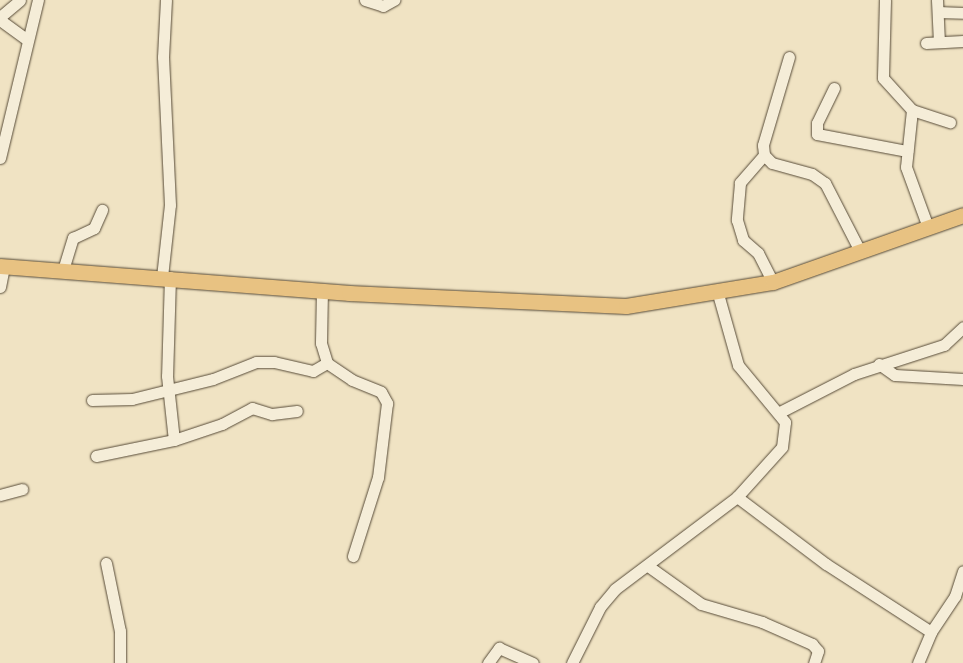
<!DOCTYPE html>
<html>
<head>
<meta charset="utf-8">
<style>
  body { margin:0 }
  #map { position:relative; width:963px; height:663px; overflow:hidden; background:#f0e3c3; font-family:"IM FELL Double Pica",serif }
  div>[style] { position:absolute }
  .roads { filter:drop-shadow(0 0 1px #574b38) drop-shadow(0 0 1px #574b38) }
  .minor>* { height:11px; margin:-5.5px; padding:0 5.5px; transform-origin:5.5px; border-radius:5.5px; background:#f5edd8 }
  .major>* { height:15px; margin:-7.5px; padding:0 7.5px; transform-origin:7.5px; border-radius:7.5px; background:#e8c282 }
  span { translate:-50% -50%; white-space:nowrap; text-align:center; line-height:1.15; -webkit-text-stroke:4.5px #f5edd8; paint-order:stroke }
</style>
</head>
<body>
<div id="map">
  <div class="roads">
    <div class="minor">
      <div style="left:365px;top:0;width:19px;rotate:18deg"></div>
      <div style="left:383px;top:6px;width:13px;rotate:-29deg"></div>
      <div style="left:885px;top:0;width:78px;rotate:91.5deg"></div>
      <div style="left:883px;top:78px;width:43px;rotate:47.8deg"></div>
      <div style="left:912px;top:110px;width:57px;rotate:96deg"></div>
      <div style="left:906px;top:167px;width:64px;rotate:69.9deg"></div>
      <div style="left:937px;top:0;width:42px;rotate:87.3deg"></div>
      <div style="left:938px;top:12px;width:25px;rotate:2deg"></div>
      <div style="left:0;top:17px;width:26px;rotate:-40deg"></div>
      <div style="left:0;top:20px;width:34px;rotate:36deg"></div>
      <div style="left:926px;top:43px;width:37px;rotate:-3deg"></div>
      <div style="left:789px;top:57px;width:92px;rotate:106.5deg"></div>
      <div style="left:763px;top:145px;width:10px;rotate:84deg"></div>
      <div style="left:764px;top:155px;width:11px;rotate:45deg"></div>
      <div style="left:772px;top:163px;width:41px;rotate:15.4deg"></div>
      <div style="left:812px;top:174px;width:16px;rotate:35deg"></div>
      <div style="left:825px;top:183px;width:76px;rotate:62.8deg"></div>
      <div style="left:834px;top:88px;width:39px;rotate:116deg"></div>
      <div style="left:817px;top:123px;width:11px;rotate:90deg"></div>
      <div style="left:817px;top:134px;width:92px;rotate:10.7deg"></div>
      <div style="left:912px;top:110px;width:40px;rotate:18deg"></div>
      <div style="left:764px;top:155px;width:37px;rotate:131deg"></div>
      <div style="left:740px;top:183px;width:37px;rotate:95deg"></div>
      <div style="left:737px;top:220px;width:21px;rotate:73deg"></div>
      <div style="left:743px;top:240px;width:20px;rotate:41deg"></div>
      <div style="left:758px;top:253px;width:33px;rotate:63deg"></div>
      <div style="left:0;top:158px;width:163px;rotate:-76.5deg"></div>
      <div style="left:63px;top:270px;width:34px;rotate:-73deg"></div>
      <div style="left:73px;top:238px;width:23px;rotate:-25deg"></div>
      <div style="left:94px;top:228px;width:20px;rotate:-66deg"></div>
      <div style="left:162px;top:277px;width:72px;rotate:-83.7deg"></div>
      <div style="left:170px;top:205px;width:148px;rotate:-92.7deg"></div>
      <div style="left:163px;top:57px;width:57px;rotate:-87deg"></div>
      <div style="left:170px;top:277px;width:99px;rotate:91.7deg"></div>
      <div style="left:167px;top:376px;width:64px;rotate:83.8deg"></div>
      <div style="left:0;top:287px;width:21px;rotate:-79deg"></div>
      <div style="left:322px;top:290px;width:53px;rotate:91.1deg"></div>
      <div style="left:321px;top:343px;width:21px;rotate:73deg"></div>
      <div style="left:327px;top:363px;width:30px;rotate:34deg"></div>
      <div style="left:352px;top:380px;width:31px;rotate:22deg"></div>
      <div style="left:381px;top:392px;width:13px;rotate:61deg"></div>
      <div style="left:387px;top:403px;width:75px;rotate:96.9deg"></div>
      <div style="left:378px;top:477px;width:83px;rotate:107.6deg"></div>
      <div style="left:879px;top:364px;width:19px;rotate:35deg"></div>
      <div style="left:895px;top:375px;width:68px;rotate:3.4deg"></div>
      <div style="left:92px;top:400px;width:40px;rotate:-1.4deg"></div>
      <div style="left:132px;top:399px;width:83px;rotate:-13.9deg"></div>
      <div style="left:213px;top:379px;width:46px;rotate:-21.6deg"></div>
      <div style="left:256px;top:362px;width:18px"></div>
      <div style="left:274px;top:362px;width:40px;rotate:13deg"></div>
      <div style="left:313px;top:371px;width:16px;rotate:-30deg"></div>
      <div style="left:780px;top:412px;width:83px;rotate:-27.2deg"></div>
      <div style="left:854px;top:374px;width:95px;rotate:-17.9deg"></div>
      <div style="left:944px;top:345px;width:26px;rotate:-43deg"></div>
      <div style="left:96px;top:456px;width:80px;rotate:-11.6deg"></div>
      <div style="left:174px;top:440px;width:51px;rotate:-18.4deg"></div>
      <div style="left:222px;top:424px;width:34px;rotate:-28deg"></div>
      <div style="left:252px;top:408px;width:21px;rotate:17deg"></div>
      <div style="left:272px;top:414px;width:25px;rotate:-7deg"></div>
      <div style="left:0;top:495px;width:23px;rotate:-15deg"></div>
      <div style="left:737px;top:497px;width:111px;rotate:37deg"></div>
      <div style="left:826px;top:564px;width:125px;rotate:32.9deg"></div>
      <div style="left:106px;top:563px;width:69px;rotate:78.4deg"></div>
      <div style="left:120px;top:631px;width:32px;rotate:90deg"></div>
      <div style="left:648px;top:566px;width:65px;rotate:35.6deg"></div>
      <div style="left:701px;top:604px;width:64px;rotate:16.4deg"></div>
      <div style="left:762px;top:622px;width:55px;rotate:23.7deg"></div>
      <div style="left:812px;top:644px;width:9px;rotate:49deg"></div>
      <div style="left:818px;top:651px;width:13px;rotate:108deg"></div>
      <div style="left:488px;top:663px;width:19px;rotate:-54deg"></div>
      <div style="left:499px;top:648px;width:37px;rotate:24deg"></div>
      <div style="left:572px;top:663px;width:63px;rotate:-63.4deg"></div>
      <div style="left:600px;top:607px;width:23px;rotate:-50deg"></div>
      <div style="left:615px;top:589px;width:153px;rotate:-37deg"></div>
      <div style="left:737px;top:497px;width:67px;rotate:-48deg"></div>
      <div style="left:782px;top:447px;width:25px;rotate:-83deg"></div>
      <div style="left:785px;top:422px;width:74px;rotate:-129.5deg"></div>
      <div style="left:738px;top:365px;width:74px;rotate:-105.7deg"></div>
      <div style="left:918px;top:663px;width:34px;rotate:-67deg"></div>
      <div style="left:931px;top:632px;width:43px;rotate:-56.3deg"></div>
      <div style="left:955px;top:596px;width:26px;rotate:-72deg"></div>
    </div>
    <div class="major">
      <div style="left:0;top:266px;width:350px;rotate:4.4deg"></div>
      <div style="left:349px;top:293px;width:277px;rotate:2.7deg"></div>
      <div style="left:626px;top:306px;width:149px;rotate:-9.3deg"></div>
      <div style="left:773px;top:282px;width:201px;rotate:-19.4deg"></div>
    </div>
  </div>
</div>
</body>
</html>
